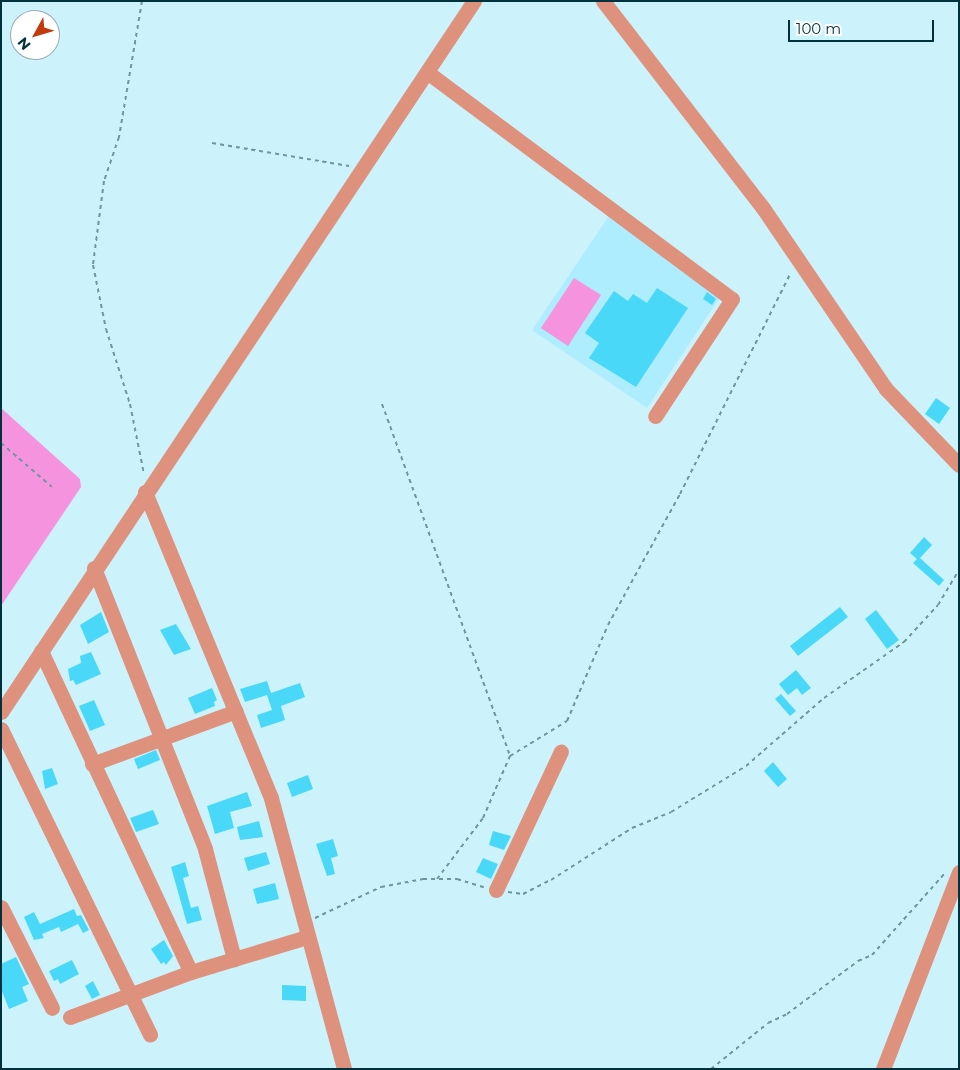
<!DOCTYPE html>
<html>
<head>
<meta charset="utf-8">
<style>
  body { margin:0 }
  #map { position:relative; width:960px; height:1070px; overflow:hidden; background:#ccf2fc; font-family:Montserrat,sans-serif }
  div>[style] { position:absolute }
  .built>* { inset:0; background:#adedfe }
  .green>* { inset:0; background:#f593de }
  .building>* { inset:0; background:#4ad8f8 }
  .path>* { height:2px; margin-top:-1px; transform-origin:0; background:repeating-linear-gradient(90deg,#6c97a1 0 4px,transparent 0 8px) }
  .minor>* { height:15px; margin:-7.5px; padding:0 7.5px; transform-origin:7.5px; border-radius:7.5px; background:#de927d }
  span { translate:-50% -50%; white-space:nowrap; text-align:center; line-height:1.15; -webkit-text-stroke:4px #fff; paint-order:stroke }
  .frame { position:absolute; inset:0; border:2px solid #00313c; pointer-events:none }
  .north { position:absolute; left:10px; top:10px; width:50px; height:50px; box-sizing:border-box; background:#fff; border:1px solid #99adb1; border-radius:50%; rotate:231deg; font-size:14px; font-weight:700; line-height:20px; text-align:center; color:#00313c }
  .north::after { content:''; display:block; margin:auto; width:18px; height:22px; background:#c23a0d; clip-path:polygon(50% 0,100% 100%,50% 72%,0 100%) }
  .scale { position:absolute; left:788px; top:20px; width:146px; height:22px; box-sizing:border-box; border:2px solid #00313c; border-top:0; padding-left:6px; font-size:15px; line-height:18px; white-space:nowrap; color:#00313c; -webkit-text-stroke:4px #fff; paint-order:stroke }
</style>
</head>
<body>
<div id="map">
  <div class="built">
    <div style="clip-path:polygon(609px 216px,720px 297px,647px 408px,532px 330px)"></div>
  </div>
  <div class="green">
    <div style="clip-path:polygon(574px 278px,601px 295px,568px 346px,541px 328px)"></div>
    <div style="clip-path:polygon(1px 408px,80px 479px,81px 487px,1px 606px)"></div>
  </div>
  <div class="building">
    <div style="clip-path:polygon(657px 288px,688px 308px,636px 387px,589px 358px,599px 343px,585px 333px,614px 291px,628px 301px,633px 294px,647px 303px)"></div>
    <div style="clip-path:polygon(707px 292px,716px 299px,712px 305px,703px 299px)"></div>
    <div style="clip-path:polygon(936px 398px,950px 408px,939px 424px,925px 414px)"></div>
    <div style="clip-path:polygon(924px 537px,932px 545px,920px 558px,944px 580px,939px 586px,913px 563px,917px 559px,910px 553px)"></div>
    <div style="clip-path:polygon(840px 607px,848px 617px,798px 656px,790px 646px)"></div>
    <div style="clip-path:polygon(876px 610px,899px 640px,887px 649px,865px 619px)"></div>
    <div style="clip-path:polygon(101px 612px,109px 632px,88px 644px,80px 625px)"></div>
    <div style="clip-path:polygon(176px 624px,191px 649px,174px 655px,160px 630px)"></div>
    <div style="clip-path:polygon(91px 652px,101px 674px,76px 685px,73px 680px,70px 681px,68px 669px,81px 663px,80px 656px)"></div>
    <div style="clip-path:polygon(796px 670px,811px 688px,802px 695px,797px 688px,788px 695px,779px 684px)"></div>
    <div style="clip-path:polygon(267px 681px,271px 693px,300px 683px,305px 697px,281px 706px,285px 720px,261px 728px,257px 715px,272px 710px,267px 695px,245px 702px,240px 689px)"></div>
    <div style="clip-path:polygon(212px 688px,217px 700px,214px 702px,215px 706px,195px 714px,188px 698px)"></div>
    <div style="clip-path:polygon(781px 694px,796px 711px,790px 716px,775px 699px)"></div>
    <div style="clip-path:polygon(94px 700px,105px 725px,90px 731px,79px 706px)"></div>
    <div style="clip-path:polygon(156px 750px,160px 760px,138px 769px,134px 759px)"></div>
    <div style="clip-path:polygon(773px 762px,787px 779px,778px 787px,764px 771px)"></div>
    <div style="clip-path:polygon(52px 768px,58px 784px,45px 789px,42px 771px)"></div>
    <div style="clip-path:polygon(308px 775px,313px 789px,292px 797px,287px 783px)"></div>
    <div style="clip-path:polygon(247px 792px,252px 806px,230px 812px,234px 828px,215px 834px,207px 806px)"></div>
    <div style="clip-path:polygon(153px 810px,159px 824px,136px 832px,130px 818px)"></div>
    <div style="clip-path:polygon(259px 821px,263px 837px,240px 840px,237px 827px)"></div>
    <div style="clip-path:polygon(493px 831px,511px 836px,504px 850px,489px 845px)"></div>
    <div style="clip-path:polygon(333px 839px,338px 856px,331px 858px,335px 874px,327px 876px,316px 844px)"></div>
    <div style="clip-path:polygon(266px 852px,270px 864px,248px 871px,244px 858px)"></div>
    <div style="clip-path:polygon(483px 858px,498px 864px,491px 879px,476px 872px)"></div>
    <div style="clip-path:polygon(185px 862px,189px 876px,183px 878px,191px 908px,198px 906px,202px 920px,187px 924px,171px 867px)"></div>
    <div style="clip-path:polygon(275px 883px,279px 899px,257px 904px,253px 889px)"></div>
    <div style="clip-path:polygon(74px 909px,77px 916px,81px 915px,89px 930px,83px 933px,78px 924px,61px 932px,59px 927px,42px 934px,44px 938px,34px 940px,24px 917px,34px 912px,40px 924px)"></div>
    <div style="clip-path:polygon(164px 940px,173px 956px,166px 965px,164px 962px,161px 964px,151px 949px)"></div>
    <div style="clip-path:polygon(16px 957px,29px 984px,22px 987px,28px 1001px,9px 1009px,1px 989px,1px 964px)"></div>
    <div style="clip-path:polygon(72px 960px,79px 974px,60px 984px,58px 979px,54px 981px,49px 971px)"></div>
    <div style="clip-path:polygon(93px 981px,100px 995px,92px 999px,85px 986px)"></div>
    <div style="clip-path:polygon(282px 985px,306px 986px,306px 1001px,282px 1000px)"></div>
  </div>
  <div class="path">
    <div style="left:142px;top:1px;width:138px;rotate:99.6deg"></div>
    <div style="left:119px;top:137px;width:46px;rotate:108.8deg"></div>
    <div style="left:104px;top:181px;width:85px;rotate:97.5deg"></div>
    <div style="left:93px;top:265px;width:65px;rotate:78.5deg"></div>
    <div style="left:106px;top:329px;width:79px;rotate:72.3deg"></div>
    <div style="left:130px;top:404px;width:71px;rotate:78.7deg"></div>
    <div style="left:212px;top:143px;width:139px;rotate:9.5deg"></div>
    <div style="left:382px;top:404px;width:375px;rotate:70deg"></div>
    <div style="left:1px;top:443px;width:67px;rotate:40.8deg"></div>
    <div style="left:437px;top:879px;width:76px;rotate:-53deg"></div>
    <div style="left:483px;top:818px;width:68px;rotate:-66.5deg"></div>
    <div style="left:510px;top:756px;width:67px;rotate:-31.6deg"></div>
    <div style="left:567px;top:721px;width:104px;rotate:-66.9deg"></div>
    <div style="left:608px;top:625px;width:149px;rotate:-61.2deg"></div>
    <div style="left:680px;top:494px;width:248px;rotate:-63.4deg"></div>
    <div style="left:508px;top:892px;width:15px;rotate:8deg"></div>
    <div style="left:523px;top:894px;width:31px;rotate:-27deg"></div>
    <div style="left:551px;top:880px;width:96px;rotate:-32.7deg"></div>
    <div style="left:632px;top:828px;width:42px;rotate:-22.3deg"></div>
    <div style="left:671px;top:812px;width:88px;rotate:-31.5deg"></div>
    <div style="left:746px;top:766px;width:103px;rotate:-41.1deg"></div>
    <div style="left:824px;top:698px;width:98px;rotate:-35deg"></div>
    <div style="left:904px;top:642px;width:50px;rotate:-47.4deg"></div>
    <div style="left:938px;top:605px;width:41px;rotate:-59deg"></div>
    <div style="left:315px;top:918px;width:73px;rotate:-25.2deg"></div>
    <div style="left:381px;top:887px;width:43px;rotate:-10.8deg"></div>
    <div style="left:423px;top:879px;width:34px"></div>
    <div style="left:457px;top:879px;width:28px;rotate:17deg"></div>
    <div style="left:711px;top:1069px;width:73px;rotate:-38.9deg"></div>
    <div style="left:768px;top:1023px;width:21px;rotate:-25deg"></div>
    <div style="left:787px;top:1014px;width:89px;rotate:-36.7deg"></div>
    <div style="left:858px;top:961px;width:15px;rotate:-23deg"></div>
    <div style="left:872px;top:955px;width:110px;rotate:-48.3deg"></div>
  </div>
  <div class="minor">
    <div style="left:603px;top:1px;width:262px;rotate:52.3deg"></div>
    <div style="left:763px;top:208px;width:219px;rotate:55.8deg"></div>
    <div style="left:886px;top:389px;width:105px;rotate:46.2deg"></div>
    <div style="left:427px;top:72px;width:380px;rotate:36.7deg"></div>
    <div style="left:732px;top:299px;width:140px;rotate:123.3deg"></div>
    <div style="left:145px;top:492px;width:331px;rotate:67.6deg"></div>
    <div style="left:271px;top:798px;width:281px;rotate:74.9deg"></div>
    <div style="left:94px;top:568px;width:302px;rotate:68.4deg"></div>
    <div style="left:205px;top:849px;width:114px;rotate:75.2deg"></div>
    <div style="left:41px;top:651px;width:354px;rotate:65deg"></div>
    <div style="left:1px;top:712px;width:854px;rotate:-56.37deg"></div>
    <div style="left:1px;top:729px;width:340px;rotate:64deg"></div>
    <div style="left:92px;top:764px;width:153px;rotate:-20.2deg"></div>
    <div style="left:496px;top:890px;width:153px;rotate:-64.9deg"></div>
    <div style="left:1px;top:907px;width:113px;rotate:63.2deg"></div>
    <div style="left:70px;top:1017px;width:129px;rotate:-20.4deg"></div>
    <div style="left:191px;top:972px;width:121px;rotate:-16.8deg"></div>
    <div style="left:883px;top:1069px;width:211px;rotate:-68.9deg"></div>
  </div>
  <div class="frame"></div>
  <div class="north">N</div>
  <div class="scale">100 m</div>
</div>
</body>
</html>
